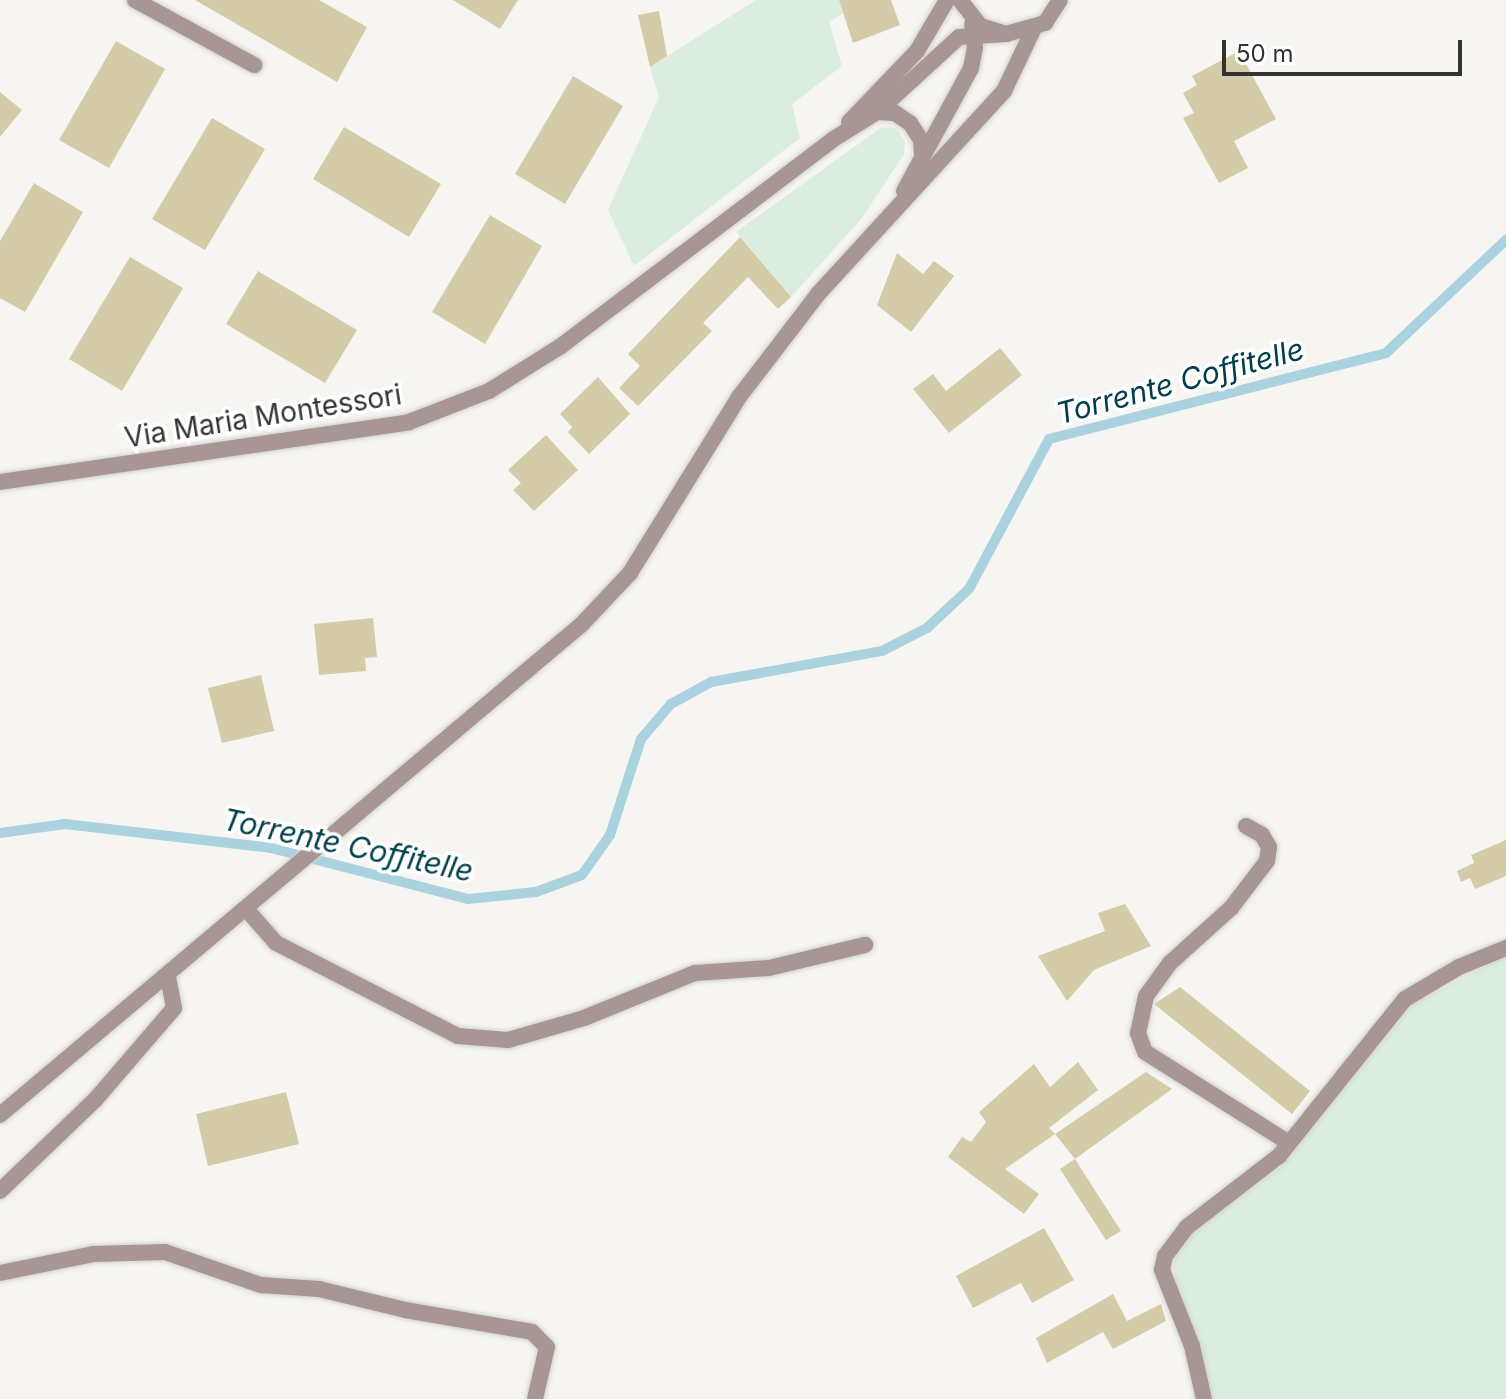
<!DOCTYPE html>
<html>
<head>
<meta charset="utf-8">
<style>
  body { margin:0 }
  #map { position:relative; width:1506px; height:1399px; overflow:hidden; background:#f6f5f1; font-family:Inter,sans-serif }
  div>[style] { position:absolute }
  .green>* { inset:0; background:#daedde }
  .stream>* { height:10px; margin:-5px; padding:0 5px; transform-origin:5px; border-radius:5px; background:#aad2df }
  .building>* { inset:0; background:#d4cba9 }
  .roads { filter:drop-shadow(0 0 2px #d3d2ce) drop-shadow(0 0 2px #d3d2ce) }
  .service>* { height:16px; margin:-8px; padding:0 8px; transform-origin:8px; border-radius:8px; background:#a79694 }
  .minor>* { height:16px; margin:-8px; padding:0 8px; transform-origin:8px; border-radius:8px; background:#a79694 }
  .tertiary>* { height:16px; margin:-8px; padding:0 8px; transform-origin:8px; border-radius:8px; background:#a79694 }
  span { translate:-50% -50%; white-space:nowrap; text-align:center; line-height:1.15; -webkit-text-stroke:7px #fff; paint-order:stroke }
  .street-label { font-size:28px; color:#333331 }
  .water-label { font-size:30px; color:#003e4c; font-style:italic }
  .scale { position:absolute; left:1222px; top:40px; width:240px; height:36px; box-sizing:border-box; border:4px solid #333331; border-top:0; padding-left:10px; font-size:24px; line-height:28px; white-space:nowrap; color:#333331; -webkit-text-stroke:6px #fff; paint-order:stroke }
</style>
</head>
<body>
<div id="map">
  <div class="green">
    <div style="clip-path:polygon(756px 0,839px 0,843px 13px,829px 22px,842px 66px,792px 104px,800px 138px,634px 266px,608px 210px,659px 97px,650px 67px)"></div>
    <div style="clip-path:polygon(882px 127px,896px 128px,905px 141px,904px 154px,862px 218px,791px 297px,736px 232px)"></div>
    <div style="clip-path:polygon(1506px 956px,1506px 1399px,1214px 1399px,1176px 1288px,1173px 1259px,1192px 1231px,1283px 1165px,1413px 1004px)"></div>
  </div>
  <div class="stream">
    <div style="left:0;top:833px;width:66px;rotate:-7.9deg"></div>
    <div style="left:65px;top:824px;width:207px;rotate:6.6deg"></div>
    <div style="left:271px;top:848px;width:203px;rotate:14.5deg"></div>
    <div style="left:468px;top:899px;width:68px;rotate:-5.9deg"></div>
    <div style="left:536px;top:892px;width:49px;rotate:-20.3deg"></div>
    <div style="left:582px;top:875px;width:49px;rotate:-55deg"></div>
    <div style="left:610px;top:835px;width:101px;rotate:-72.1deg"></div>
    <div style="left:641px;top:739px;width:46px;rotate:-49.4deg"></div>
    <div style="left:671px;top:704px;width:46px;rotate:-28.8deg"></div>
    <div style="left:711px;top:682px;width:174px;rotate:-10.3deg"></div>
    <div style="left:882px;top:651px;width:51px;rotate:-27.1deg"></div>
    <div style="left:927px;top:628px;width:57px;rotate:-42.9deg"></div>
    <div style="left:969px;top:589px;width:170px;rotate:-61.9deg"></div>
    <div style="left:1049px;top:439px;width:348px;rotate:-14.3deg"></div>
    <div style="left:1386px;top:353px;width:165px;rotate:-43.3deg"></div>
  </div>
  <div class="building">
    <div style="clip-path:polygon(195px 0,319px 0,367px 27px,337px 82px)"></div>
    <div style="clip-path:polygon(453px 0,518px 0,500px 29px)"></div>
    <div style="clip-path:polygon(839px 0,891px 0,900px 25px,853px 43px)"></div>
    <div style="clip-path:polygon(659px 11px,667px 56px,650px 67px,638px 15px)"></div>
    <div style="clip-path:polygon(116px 41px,165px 69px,109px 168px,59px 140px)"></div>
    <div style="clip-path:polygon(1239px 51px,1276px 119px,1234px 141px,1248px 168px,1219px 183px,1183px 118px,1194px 113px,1183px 93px,1197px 85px,1192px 76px)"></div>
    <div style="clip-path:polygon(573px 76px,623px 106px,565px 204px,515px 174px)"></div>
    <div style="clip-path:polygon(0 92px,22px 110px,0 137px)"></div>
    <div style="clip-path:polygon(212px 118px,265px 149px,205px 250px,152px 219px)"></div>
    <div style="clip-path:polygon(344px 127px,441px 184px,409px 237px,313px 179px)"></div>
    <div style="clip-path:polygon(34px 183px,83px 212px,25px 312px,0 298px,0 241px)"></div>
    <div style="clip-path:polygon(490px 215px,542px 246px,485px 344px,432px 312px)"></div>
    <div style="clip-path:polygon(740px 237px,791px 297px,778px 309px,748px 277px,703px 323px,712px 331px,638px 406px,619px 388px,640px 366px,628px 354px)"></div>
    <div style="clip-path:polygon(897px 253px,923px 274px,934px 261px,954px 276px,911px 332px,877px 305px)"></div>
    <div style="clip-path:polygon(130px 257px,183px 288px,122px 391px,69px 359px)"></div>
    <div style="clip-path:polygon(258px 271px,357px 330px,325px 383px,226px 324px)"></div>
    <div style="clip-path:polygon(1000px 348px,1022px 375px,949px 433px,913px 389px,933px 374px,946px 391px)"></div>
    <div style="clip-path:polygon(598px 377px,630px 414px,589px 454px,568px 432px,572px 427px,560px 414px)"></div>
    <div style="clip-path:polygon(546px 435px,578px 470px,534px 511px,513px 490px,521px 483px,508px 470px)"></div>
    <div style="clip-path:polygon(373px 618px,377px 657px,365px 658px,366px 671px,319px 675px,314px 624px)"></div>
    <div style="clip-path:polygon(261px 675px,274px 731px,222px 743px,208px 688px)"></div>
    <div style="clip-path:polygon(1506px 840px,1506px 876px,1475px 889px,1470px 878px,1461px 882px,1457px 871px,1474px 863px,1471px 855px)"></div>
    <div style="clip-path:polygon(1125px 904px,1151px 946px,1094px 970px,1067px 1001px,1038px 956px,1105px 931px,1098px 913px)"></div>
    <div style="clip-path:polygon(1180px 987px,1310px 1091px,1292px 1114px,1154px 1004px)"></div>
    <div style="clip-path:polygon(1078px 1062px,1098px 1090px,1049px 1128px,1055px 1134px,1005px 1169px,1039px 1194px,1024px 1214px,948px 1157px,962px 1137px,971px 1142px,986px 1122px,979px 1112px,1034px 1064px,1050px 1087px)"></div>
    <div style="clip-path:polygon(1146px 1072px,1172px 1089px,1075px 1159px,1055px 1134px)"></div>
    <div style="clip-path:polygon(286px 1092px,299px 1144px,208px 1166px,196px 1114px)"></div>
    <div style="clip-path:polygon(1075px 1159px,1121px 1231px,1106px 1240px,1060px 1169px)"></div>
    <div style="clip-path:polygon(1044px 1228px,1074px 1280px,1032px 1303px,1021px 1283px,973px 1308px,956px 1276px)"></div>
    <div style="clip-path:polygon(1113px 1294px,1127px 1321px,1161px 1304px,1166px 1321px,1113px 1349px,1103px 1332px,1047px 1363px,1036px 1338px)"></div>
  </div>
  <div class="roads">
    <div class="service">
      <div style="left:135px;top:0;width:136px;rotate:28.6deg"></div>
      <div style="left:1246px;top:826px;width:18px;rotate:29deg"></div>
      <div style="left:1262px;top:835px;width:14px;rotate:60deg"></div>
      <div style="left:1269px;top:847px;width:14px;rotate:98deg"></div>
      <div style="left:1267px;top:861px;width:59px;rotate:127.5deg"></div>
      <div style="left:1231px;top:908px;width:82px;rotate:138deg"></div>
      <div style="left:1170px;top:963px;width:41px;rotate:126deg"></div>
      <div style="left:1146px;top:996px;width:38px;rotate:102deg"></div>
      <div style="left:1138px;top:1033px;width:20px;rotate:70deg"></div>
      <div style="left:1145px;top:1052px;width:170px;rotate:32.3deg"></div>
      <div style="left:247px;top:910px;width:44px;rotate:48.7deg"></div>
      <div style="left:276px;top:943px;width:204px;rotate:27.1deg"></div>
      <div style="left:458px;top:1036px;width:50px;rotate:4.6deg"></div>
      <div style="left:508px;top:1040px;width:79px;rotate:-16.1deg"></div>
      <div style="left:584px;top:1018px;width:120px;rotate:-22.1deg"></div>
      <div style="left:695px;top:973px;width:74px;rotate:-3.9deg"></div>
      <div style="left:769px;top:968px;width:99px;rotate:-13.5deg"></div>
      <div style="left:0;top:1191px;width:132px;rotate:-43.8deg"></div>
      <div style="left:95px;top:1100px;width:121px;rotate:-49.3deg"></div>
      <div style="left:174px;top:1008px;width:32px;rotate:-101deg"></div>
      <div style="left:0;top:1273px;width:95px;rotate:-11.5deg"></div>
      <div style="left:93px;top:1254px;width:72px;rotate:-1.6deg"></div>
      <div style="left:165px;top:1252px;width:102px;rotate:19deg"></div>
      <div style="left:261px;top:1285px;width:58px;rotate:3.9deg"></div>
      <div style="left:319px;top:1289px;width:89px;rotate:13.7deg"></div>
      <div style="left:405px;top:1310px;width:129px;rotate:9.8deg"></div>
      <div style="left:532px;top:1332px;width:21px;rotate:45deg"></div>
      <div style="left:547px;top:1347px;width:53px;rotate:103deg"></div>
    </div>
    <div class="minor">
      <div style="left:877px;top:112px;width:18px;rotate:3deg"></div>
      <div style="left:895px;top:113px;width:18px;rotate:34deg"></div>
      <div style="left:910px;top:123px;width:20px;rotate:57deg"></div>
      <div style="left:921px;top:140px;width:14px;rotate:86deg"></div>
      <div style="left:904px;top:191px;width:140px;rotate:-61.4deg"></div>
      <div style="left:971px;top:68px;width:21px;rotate:-79deg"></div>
      <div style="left:975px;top:47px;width:23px;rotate:-97deg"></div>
      <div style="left:0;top:1115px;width:761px;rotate:-40.15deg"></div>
      <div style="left:582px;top:624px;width:70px;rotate:-46.7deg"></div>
      <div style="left:630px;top:573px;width:207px;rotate:-58.2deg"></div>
      <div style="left:739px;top:397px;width:130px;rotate:-52.5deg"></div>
      <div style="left:818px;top:294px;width:275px;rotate:-47.5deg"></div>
      <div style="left:1004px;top:91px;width:68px;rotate:-64.6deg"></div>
      <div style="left:1204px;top:1399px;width:54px;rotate:-102.8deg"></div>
      <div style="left:1192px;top:1346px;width:82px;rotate:-111.5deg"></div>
      <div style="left:1162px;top:1270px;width:14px;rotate:-78deg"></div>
      <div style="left:1165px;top:1256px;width:36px;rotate:-53deg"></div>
      <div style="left:1187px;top:1227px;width:116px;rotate:-37.7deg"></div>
      <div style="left:1279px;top:1156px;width:201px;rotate:-51.3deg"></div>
      <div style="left:1405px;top:999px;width:63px;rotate:-30.7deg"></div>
      <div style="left:1459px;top:967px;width:51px;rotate:-22deg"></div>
    </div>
    <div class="tertiary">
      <div style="left:960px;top:0;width:33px;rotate:52deg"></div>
      <div style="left:980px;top:26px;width:27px;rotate:17deg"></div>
      <div style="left:1006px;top:34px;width:41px;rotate:-15.8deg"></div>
      <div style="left:1045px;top:23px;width:27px;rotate:-57deg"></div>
      <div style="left:849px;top:122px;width:98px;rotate:-46.2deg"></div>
      <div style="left:917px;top:51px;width:59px;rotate:-59.5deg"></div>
      <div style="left:0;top:482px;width:413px;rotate:-8.3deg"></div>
      <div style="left:409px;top:422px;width:86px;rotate:-21.2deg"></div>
      <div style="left:489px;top:391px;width:85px;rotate:-32deg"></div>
      <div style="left:561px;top:346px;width:340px;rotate:-37.2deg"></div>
      <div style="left:832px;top:140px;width:53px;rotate:-31.9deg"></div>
      <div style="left:877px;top:112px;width:111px;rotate:-42.4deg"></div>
      <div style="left:959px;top:37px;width:47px;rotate:-3.7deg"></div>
    </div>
  </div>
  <div class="street-label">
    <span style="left:263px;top:416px;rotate:-9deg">Via Maria Montessori</span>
  </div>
  <div class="water-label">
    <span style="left:1180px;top:381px;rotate:-15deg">Torrente Coffitelle</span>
    <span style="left:348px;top:845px;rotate:12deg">Torrente Coffitelle</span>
  </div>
  <div class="scale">50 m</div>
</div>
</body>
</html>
